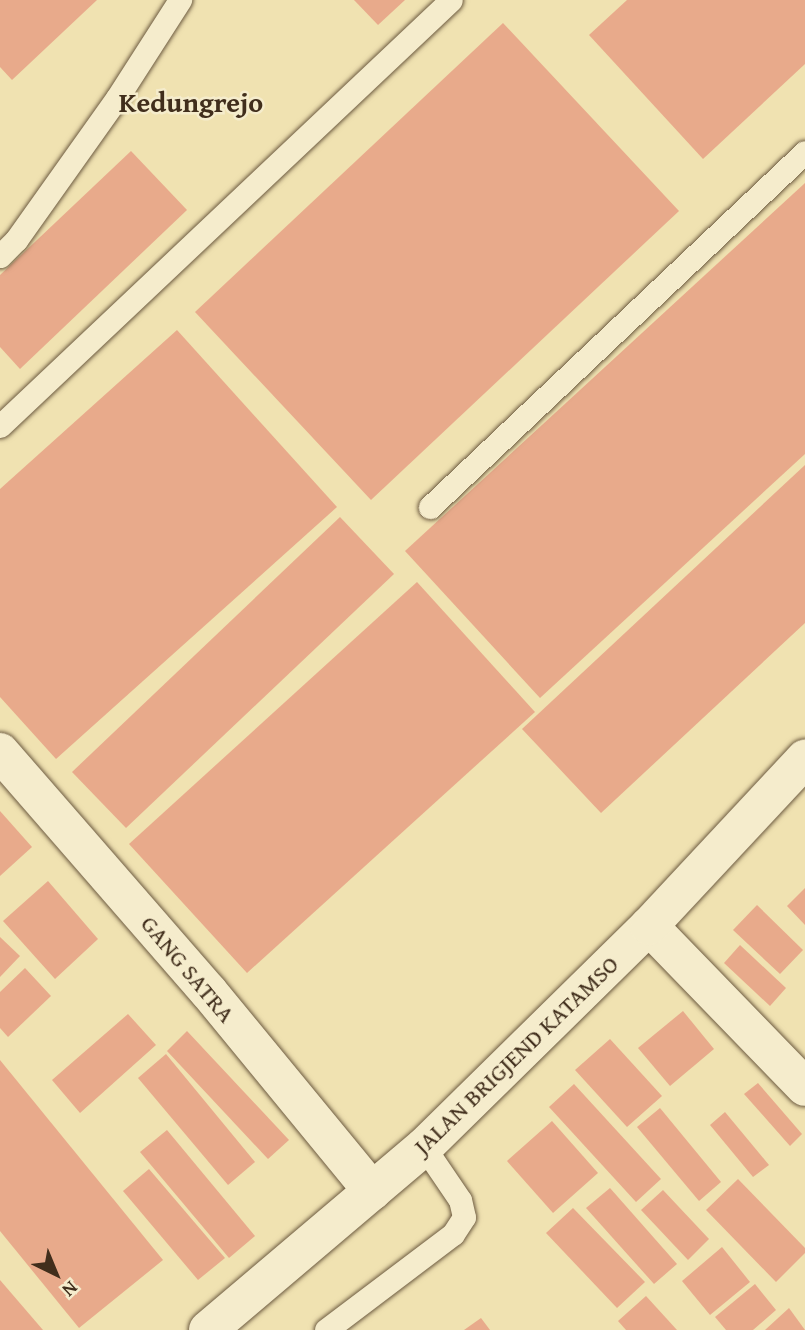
<!DOCTYPE html>
<html>
<head>
<meta charset="utf-8">
<style>
  body { margin:0 }
  #map { position:relative; width:805px; height:1330px; overflow:hidden; background:#f0e2b1; font-family:"Gentium Book Plus",serif }
  div>[style] { position:absolute }
  .building>* { inset:0; background:#e8aa8b }
  .roads { filter:drop-shadow(0 0 2px #6d5b41) drop-shadow(0 0 2px #6d5b41) }
  .lane>* { height:23px; margin:-11.5px; padding:0 11.5px; transform-origin:11.5px; border-radius:11.5px; background:#f5eccc }
  .street>* { height:38px; margin:-19px; padding:0 19px; transform-origin:19px; border-radius:19px; background:#f5eccc }
  .secondary>* { height:38px; margin:-19px; padding:0 19px; transform-origin:19px; border-radius:19px; background:#f5eccc }
  span { translate:-50% -50%; white-space:nowrap; text-align:center; line-height:1.15; -webkit-text-stroke:5px #f5eccc; paint-order:stroke }
  .street-label { font-size:24px; color:#412e1c }
  .quarter-label { font-size:28px; color:#412e1c; font-weight:700 }
  .north { position:absolute; left:21px; top:1239px; width:70px; height:70px; -webkit-text-stroke:5px #f5eccc; paint-order:stroke; rotate:137deg; font-size:19px; font-weight:700; line-height:28px; text-align:center; color:#412e1c }
  .north::after { content:''; display:block; margin:auto; width:24px; height:32px; background:#412e1c; clip-path:polygon(50% 0,100% 100%,50% 72%,0 100%) }
</style>
</head>
<body>
<div id="map">
  <div class="building">
    <div style="clip-path:polygon(0 0,97px 0,12px 80px,0 67px)"></div>
    <div style="clip-path:polygon(354px 0,405px 0,378px 25px)"></div>
    <div style="clip-path:polygon(627px 0,805px 0,805px 64px,703px 159px,589px 35px)"></div>
    <div style="clip-path:polygon(503px 23px,679px 211px,371px 500px,195px 312px)"></div>
    <div style="clip-path:polygon(131px 151px,187px 210px,20px 369px,0 347px,0 275px)"></div>
    <div style="clip-path:polygon(805px 183px,805px 454px,540px 698px,405px 551px)"></div>
    <div style="clip-path:polygon(177px 330px,337px 507px,56px 759px,0 697px,0 489px)"></div>
    <div style="clip-path:polygon(805px 465px,805px 623px,601px 813px,522px 729px)"></div>
    <div style="clip-path:polygon(340px 517px,394px 574px,126px 828px,72px 772px)"></div>
    <div style="clip-path:polygon(417px 582px,535px 712px,247px 973px,129px 844px)"></div>
    <div style="clip-path:polygon(0 811px,32px 847px,0 876px)"></div>
    <div style="clip-path:polygon(48px 881px,98px 939px,55px 979px,3px 921px)"></div>
    <div style="clip-path:polygon(805px 888px,805px 925px,787px 906px)"></div>
    <div style="clip-path:polygon(757px 905px,803px 950px,780px 974px,733px 930px)"></div>
    <div style="clip-path:polygon(0 937px,20px 956px,0 977px)"></div>
    <div style="clip-path:polygon(740px 945px,786px 988px,770px 1006px,724px 963px)"></div>
    <div style="clip-path:polygon(25px 968px,51px 996px,8px 1037px,0 1028px,0 992px)"></div>
    <div style="clip-path:polygon(683px 1011px,714px 1049px,670px 1086px,638px 1048px)"></div>
    <div style="clip-path:polygon(128px 1014px,156px 1045px,80px 1113px,52px 1080px)"></div>
    <div style="clip-path:polygon(187px 1031px,289px 1140px,268px 1159px,167px 1051px)"></div>
    <div style="clip-path:polygon(610px 1039px,662px 1096px,627px 1127px,575px 1070px)"></div>
    <div style="clip-path:polygon(166px 1054px,255px 1162px,228px 1185px,138px 1078px)"></div>
    <div style="clip-path:polygon(0 1060px,163px 1260px,79px 1328px,0 1231px)"></div>
    <div style="clip-path:polygon(758px 1083px,802px 1134px,790px 1146px,744px 1094px)"></div>
    <div style="clip-path:polygon(574px 1084px,661px 1179px,636px 1202px,549px 1107px)"></div>
    <div style="clip-path:polygon(660px 1108px,721px 1182px,699px 1201px,637px 1127px)"></div>
    <div style="clip-path:polygon(725px 1112px,769px 1165px,753px 1177px,710px 1125px)"></div>
    <div style="clip-path:polygon(552px 1121px,598px 1173px,553px 1213px,507px 1161px)"></div>
    <div style="clip-path:polygon(167px 1130px,255px 1236px,229px 1258px,140px 1152px)"></div>
    <div style="clip-path:polygon(149px 1169px,225px 1258px,198px 1280px,123px 1191px)"></div>
    <div style="clip-path:polygon(738px 1179px,805px 1248px,805px 1253px,776px 1282px,706px 1210px)"></div>
    <div style="clip-path:polygon(610px 1188px,677px 1264px,654px 1284px,586px 1208px)"></div>
    <div style="clip-path:polygon(663px 1190px,709px 1239px,688px 1260px,641px 1210px)"></div>
    <div style="clip-path:polygon(573px 1208px,645px 1282px,617px 1308px,546px 1233px)"></div>
    <div style="clip-path:polygon(722px 1247px,750px 1282px,710px 1315px,682px 1281px)"></div>
    <div style="clip-path:polygon(0 1280px,43px 1330px,0 1330px)"></div>
    <div style="clip-path:polygon(755px 1284px,776px 1310px,753px 1330px,726px 1330px,715px 1317px)"></div>
    <div style="clip-path:polygon(646px 1296px,677px 1330px,626px 1330px,618px 1321px)"></div>
    <div style="clip-path:polygon(789px 1308px,805px 1330px,765px 1330px)"></div>
    <div style="clip-path:polygon(481px 1318px,490px 1330px,464px 1330px)"></div>
  </div>
  <div class="roads">
    <div class="lane">
      <div style="left:0;top:256px;width:23px;rotate:-45deg"></div>
      <div style="left:16px;top:240px;width:174px;rotate:-54.6deg"></div>
      <div style="left:117px;top:98px;width:117px;rotate:-57.3deg"></div>
      <div style="left:0;top:426px;width:620px;rotate:-43.37deg"></div>
      <div style="left:430px;top:507px;width:516px;rotate:-43.43deg"></div>
      <div style="left:326px;top:1330px;width:159px;rotate:-37.1deg"></div>
      <div style="left:453px;top:1234px;width:20px;rotate:-57deg"></div>
      <div style="left:464px;top:1217px;width:17px;rotate:-103deg"></div>
      <div style="left:460px;top:1200px;width:64px;rotate:-124.2deg"></div>
    </div>
    <div class="street">
      <div style="left:0;top:752px;width:317px;rotate:49deg"></div>
      <div style="left:208px;top:991px;width:259px;rotate:50.6deg"></div>
      <div style="left:649px;top:926px;width:224px;rotate:45.9deg"></div>
    </div>
    <div class="secondary">
      <div style="left:208px;top:1330px;width:283px;rotate:-40.3deg"></div>
      <div style="left:424px;top:1147px;width:315px;rotate:-44.5deg"></div>
      <div style="left:649px;top:926px;width:229px;rotate:-47deg"></div>
    </div>
  </div>
  <div class="street-label">
    <span style="left:188px;top:969px;rotate:50deg">GANG SATRA</span>
    <span style="left:516px;top:1055px;rotate:-44deg">JALAN BRIGJEND KATAMSO</span>
  </div>
  <div class="quarter-label">
    <span style="left:191px;top:102px">Kedungrejo</span>
  </div>
  <div class="north">N</div>
</div>
</body>
</html>
